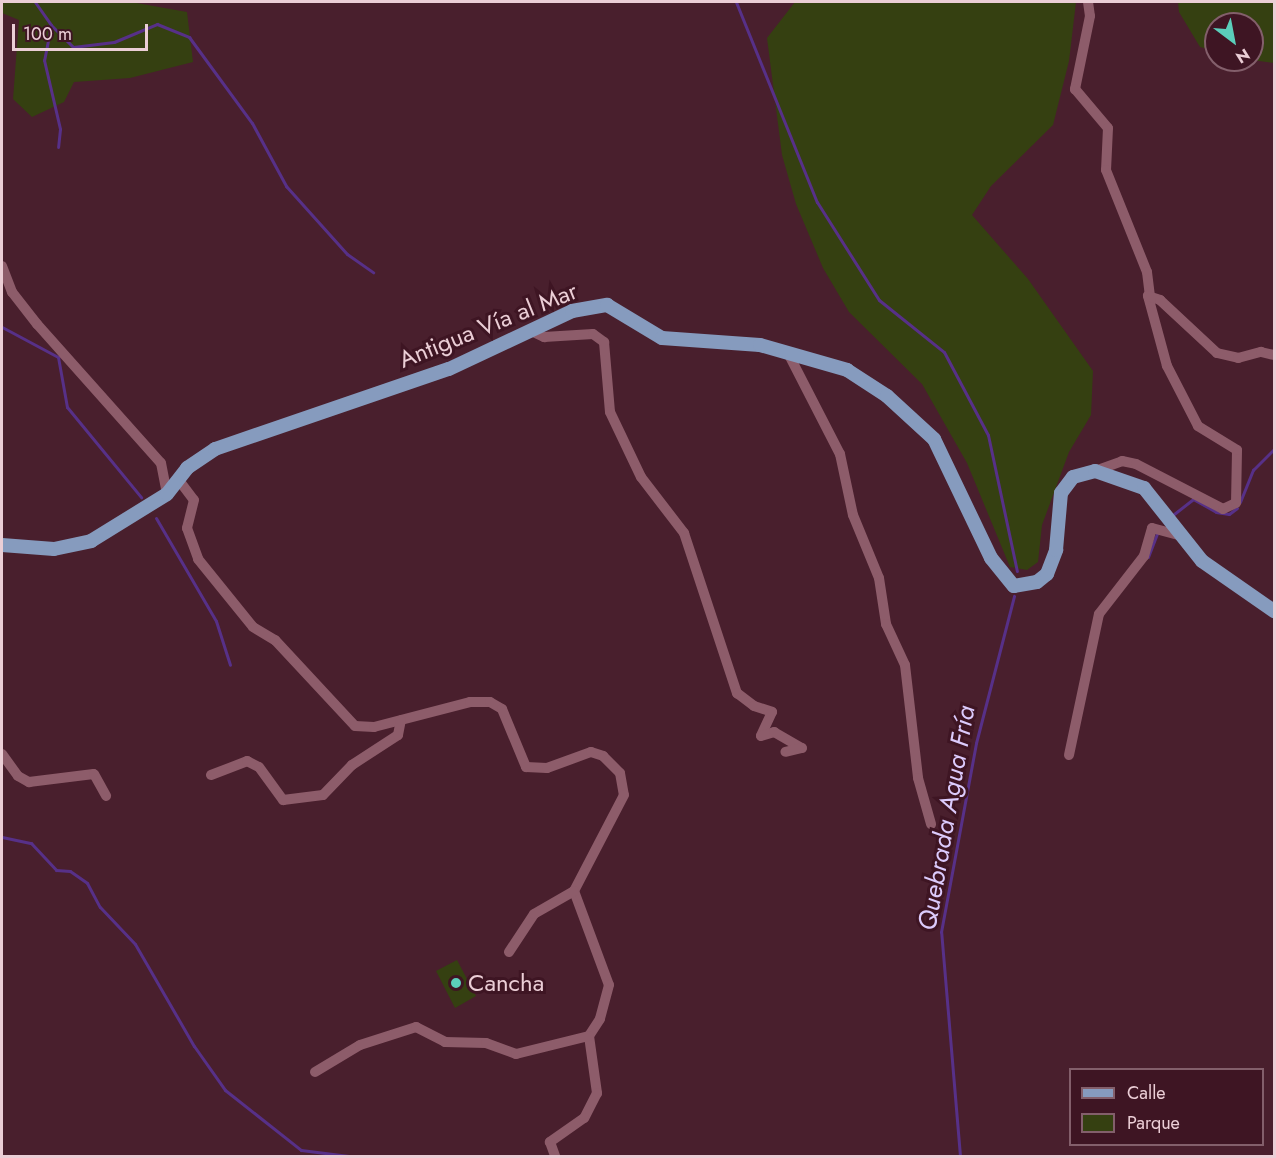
<!DOCTYPE html>
<html>
<head>
<meta charset="utf-8">
<style>
  body { margin:0 }
  #map { position:relative; width:1276px; height:1158px; overflow:hidden; background:#491f2d; font-family:Jost,sans-serif }
  div>[style] { position:absolute }
  .green>* { inset:0; background:#354011 }
  .stream>* { height:3px; margin:-1.5px; padding:0 1.5px; transform-origin:1.5px; border-radius:1.5px; background:#573088 }
  .minor>* { height:10px; margin:-5px; padding:0 5px; transform-origin:5px; border-radius:5px; background:#8d5c6a }
  .major>* { height:14px; margin:-7px; padding:0 7px; transform-origin:7px; border-radius:7px; background:#869bbe }
  .dots>* { width:16px; height:16px; translate:-50% -50%; box-sizing:border-box; border:3px solid #3e1523; border-radius:50% }
  span { translate:-50% -50%; white-space:nowrap; text-align:center; line-height:1.15; -webkit-text-stroke:6px #3e1523; paint-order:stroke }
  .street-label { font-size:24px; color:#ebced6 }
  .poi-label { font-size:24px; color:#ebced6 }
  .left { translate:0 -50%; text-align:left }
  .water-label { font-size:26px; color:#dccbfc; font-style:italic }
  .frame { position:absolute; inset:0; border:3px solid #ebced6; pointer-events:none }
  .legend { position:absolute; left:1069px; top:1068px; width:195px; height:78px; box-sizing:border-box; background:#3e1523; border:2px solid #835f6b; margin:0; padding:8px 10px; list-style:none; font-size:18px; color:#ebced6 }
  .legend li { display:flex; align-items:center; gap:12px; height:30px }
  .legend b { width:30px; border:2px solid #835f6b }
  .north { position:absolute; left:1204px; top:12px; width:60px; height:60px; box-sizing:border-box; background:#3e1523; border:2px solid #835f6b; border-radius:50%; rotate:148deg; font-size:16px; font-weight:700; line-height:24px; text-align:center; color:#ebced6 }
  .north::after { content:''; display:block; margin:auto; width:21px; height:27px; background:#5bcebb; clip-path:polygon(50% 0,100% 100%,50% 72%,0 100%) }
  .scale { position:absolute; left:12px; top:24px; width:136px; height:27px; box-sizing:border-box; border:3px solid #ebced6; border-top:0; padding-left:8px; font-size:18px; line-height:21px; white-space:nowrap; color:#ebced6; -webkit-text-stroke:4px #3e1523; paint-order:stroke }
</style>
</head>
<body>
<div id="map">
  <div class="green">
    <div style="clip-path:polygon(2px 2px,131px 2px,187px 12px,193px 62px,130px 78px,74px 82px,64px 102px,32px 117px,13px 99px,19px 20px,2px 13px)"></div>
    <div style="clip-path:polygon(795px 2px,1076px 2px,1069px 61px,1053px 125px,991px 186px,972px 215px,1028px 279px,1093px 371px,1091px 415px,1069px 452px,1042px 525px,1038px 562px,1027px 570px,1010px 567px,967px 463px,922px 384px,849px 312px,823px 268px,796px 204px,782px 155px,767px 38px)"></div>
    <div style="clip-path:polygon(1178px 2px,1274px 2px,1274px 63px,1252px 60px,1252px 24px,1216px 24px,1216px 51px,1200px 47px,1179px 12px)"></div>
    <div style="clip-path:polygon(457px 960px,476px 996px,455px 1008px,436px 971px)"></div>
  </div>
  <div class="stream">
    <div style="left:35px;top:2px;width:28px;rotate:55deg"></div>
    <div style="left:51px;top:25px;width:36px;rotate:101deg"></div>
    <div style="left:44px;top:60px;width:71px;rotate:76.9deg"></div>
    <div style="left:60px;top:129px;width:18px;rotate:96deg"></div>
    <div style="left:736px;top:2px;width:216px;rotate:68deg"></div>
    <div style="left:817px;top:202px;width:116px;rotate:57.7deg"></div>
    <div style="left:879px;top:300px;width:83px;rotate:38.7deg"></div>
    <div style="left:944px;top:352px;width:94px;rotate:62.1deg"></div>
    <div style="left:988px;top:435px;width:139px;rotate:78deg"></div>
    <div style="left:51px;top:25px;width:31px;rotate:45deg"></div>
    <div style="left:73px;top:47px;width:41px;rotate:-7deg"></div>
    <div style="left:114px;top:42px;width:47px;rotate:-22.7deg"></div>
    <div style="left:157px;top:24px;width:35px;rotate:22deg"></div>
    <div style="left:189px;top:37px;width:107px;rotate:53.8deg"></div>
    <div style="left:252px;top:123px;width:72px;rotate:61.6deg"></div>
    <div style="left:286px;top:186px;width:91px;rotate:48.1deg"></div>
    <div style="left:347px;top:254px;width:32px;rotate:35deg"></div>
    <div style="left:2px;top:327px;width:64px;rotate:28.2deg"></div>
    <div style="left:58px;top:357px;width:51px;rotate:79.8deg"></div>
    <div style="left:67px;top:407px;width:117px;rotate:50.6deg"></div>
    <div style="left:1240px;top:502px;width:35px;rotate:-68deg"></div>
    <div style="left:1253px;top:470px;width:30px;rotate:-45deg"></div>
    <div style="left:1174px;top:514px;width:24px;rotate:-38deg"></div>
    <div style="left:1193px;top:499px;width:26px;rotate:29deg"></div>
    <div style="left:1216px;top:512px;width:13px;rotate:9deg"></div>
    <div style="left:1229px;top:514px;width:10px;rotate:-37deg"></div>
    <div style="left:156px;top:518px;width:119px;rotate:59.8deg"></div>
    <div style="left:216px;top:621px;width:46px;rotate:72.3deg"></div>
    <div style="left:1148px;top:557px;width:26px;rotate:-69deg"></div>
    <div style="left:2px;top:837px;width:30px;rotate:12deg"></div>
    <div style="left:31px;top:843px;width:37px;rotate:47deg"></div>
    <div style="left:56px;top:870px;width:14px;rotate:4deg"></div>
    <div style="left:70px;top:871px;width:21px;rotate:35deg"></div>
    <div style="left:87px;top:883px;width:27px;rotate:62deg"></div>
    <div style="left:100px;top:907px;width:51px;rotate:46.6deg"></div>
    <div style="left:135px;top:944px;width:118px;rotate:60deg"></div>
    <div style="left:194px;top:1046px;width:54px;rotate:54.8deg"></div>
    <div style="left:225px;top:1090px;width:97px;rotate:38.3deg"></div>
    <div style="left:301px;top:1150px;width:48px;rotate:7.1deg"></div>
    <div style="left:960px;top:1156px;width:225px;rotate:-94.8deg"></div>
    <div style="left:941px;top:932px;width:192px;rotate:-79.5deg"></div>
    <div style="left:976px;top:743px;width:152px;rotate:-75.5deg"></div>
  </div>
  <div class="minor">
    <div style="left:1088px;top:2px;width:14px;rotate:82deg"></div>
    <div style="left:1090px;top:16px;width:75px;rotate:101.6deg"></div>
    <div style="left:1075px;top:89px;width:51px;rotate:49.8deg"></div>
    <div style="left:1108px;top:128px;width:42px;rotate:92.7deg"></div>
    <div style="left:1106px;top:170px;width:110px;rotate:68.1deg"></div>
    <div style="left:1147px;top:272px;width:23px;rotate:83deg"></div>
    <div style="left:2px;top:266px;width:28px;rotate:69deg"></div>
    <div style="left:12px;top:292px;width:41px;rotate:52deg"></div>
    <div style="left:37px;top:324px;width:186px;rotate:48.3deg"></div>
    <div style="left:161px;top:463px;width:32px;rotate:79deg"></div>
    <div style="left:529px;top:330px;width:17px;rotate:25deg"></div>
    <div style="left:544px;top:337px;width:49px;rotate:-3.5deg"></div>
    <div style="left:593px;top:334px;width:14px;rotate:36deg"></div>
    <div style="left:604px;top:342px;width:70px;rotate:85.1deg"></div>
    <div style="left:610px;top:412px;width:72px;rotate:64.5deg"></div>
    <div style="left:641px;top:477px;width:71px;rotate:52.5deg"></div>
    <div style="left:684px;top:533px;width:169px;rotate:71.7deg"></div>
    <div style="left:737px;top:693px;width:21px;rotate:37deg"></div>
    <div style="left:754px;top:706px;width:19px;rotate:18deg"></div>
    <div style="left:772px;top:712px;width:26px;rotate:115deg"></div>
    <div style="left:761px;top:736px;width:14px;rotate:-17deg"></div>
    <div style="left:774px;top:732px;width:32px;rotate:30deg"></div>
    <div style="left:802px;top:748px;width:17px;rotate:167deg"></div>
    <div style="left:788px;top:353px;width:114px;rotate:62.8deg"></div>
    <div style="left:840px;top:454px;width:62px;rotate:78deg"></div>
    <div style="left:853px;top:515px;width:68px;rotate:67.6deg"></div>
    <div style="left:879px;top:578px;width:47px;rotate:81.3deg"></div>
    <div style="left:886px;top:624px;width:45px;rotate:65.1deg"></div>
    <div style="left:905px;top:665px;width:114px;rotate:83.4deg"></div>
    <div style="left:918px;top:778px;width:48px;rotate:74.2deg"></div>
    <div style="left:1095px;top:471px;width:29px;rotate:-20deg"></div>
    <div style="left:1122px;top:461px;width:14px;rotate:12deg"></div>
    <div style="left:1136px;top:464px;width:98px;rotate:27.3deg"></div>
    <div style="left:1223px;top:509px;width:14px;rotate:-25deg"></div>
    <div style="left:1236px;top:503px;width:53px;rotate:-88.9deg"></div>
    <div style="left:1237px;top:450px;width:46px;rotate:-148.4deg"></div>
    <div style="left:1198px;top:426px;width:68px;rotate:-117.3deg"></div>
    <div style="left:1167px;top:366px;width:73px;rotate:-105.2deg"></div>
    <div style="left:1148px;top:296px;width:13px;rotate:18deg"></div>
    <div style="left:1160px;top:300px;width:78px;rotate:42.9deg"></div>
    <div style="left:1217px;top:353px;width:22px;rotate:13deg"></div>
    <div style="left:1238px;top:358px;width:24px;rotate:-15deg"></div>
    <div style="left:1261px;top:352px;width:13px;rotate:13deg"></div>
    <div style="left:178px;top:479px;width:26px;rotate:53deg"></div>
    <div style="left:194px;top:500px;width:29px;rotate:104deg"></div>
    <div style="left:187px;top:528px;width:33px;rotate:70deg"></div>
    <div style="left:198px;top:559px;width:87px;rotate:51deg"></div>
    <div style="left:253px;top:627px;width:26px;rotate:31deg"></div>
    <div style="left:275px;top:640px;width:117px;rotate:47.1deg"></div>
    <div style="left:355px;top:726px;width:19px;rotate:3deg"></div>
    <div style="left:374px;top:727px;width:99px;rotate:-14.6deg"></div>
    <div style="left:470px;top:702px;width:20px"></div>
    <div style="left:490px;top:702px;width:14px;rotate:30deg"></div>
    <div style="left:502px;top:709px;width:63px;rotate:67.5deg"></div>
    <div style="left:526px;top:767px;width:21px;rotate:3deg"></div>
    <div style="left:547px;top:768px;width:47px;rotate:-20deg"></div>
    <div style="left:591px;top:752px;width:13px;rotate:18deg"></div>
    <div style="left:603px;top:756px;width:24px;rotate:45deg"></div>
    <div style="left:620px;top:773px;width:22px;rotate:80deg"></div>
    <div style="left:624px;top:795px;width:108px;rotate:117.5deg"></div>
    <div style="left:574px;top:891px;width:100px;rotate:69.6deg"></div>
    <div style="left:609px;top:985px;width:35px;rotate:105deg"></div>
    <div style="left:600px;top:1019px;width:20px;rotate:123deg"></div>
    <div style="left:589px;top:1036px;width:58px;rotate:82deg"></div>
    <div style="left:597px;top:1093px;width:28px;rotate:117deg"></div>
    <div style="left:584px;top:1118px;width:42px;rotate:144.8deg"></div>
    <div style="left:550px;top:1142px;width:15px;rotate:70deg"></div>
    <div style="left:2px;top:754px;width:27px;rotate:54deg"></div>
    <div style="left:18px;top:776px;width:13px;rotate:29deg"></div>
    <div style="left:29px;top:782px;width:65px;rotate:-7deg"></div>
    <div style="left:94px;top:774px;width:25px;rotate:61deg"></div>
    <div style="left:1069px;top:755px;width:144px;rotate:-78deg"></div>
    <div style="left:1099px;top:614px;width:73px;rotate:-52.2deg"></div>
    <div style="left:1144px;top:556px;width:29px;rotate:-74deg"></div>
    <div style="left:1152px;top:528px;width:30px;rotate:15deg"></div>
    <div style="left:211px;top:775px;width:39px;rotate:-21deg"></div>
    <div style="left:247px;top:761px;width:13px;rotate:27deg"></div>
    <div style="left:259px;top:767px;width:41px;rotate:54deg"></div>
    <div style="left:283px;top:800px;width:40px;rotate:-7.1deg"></div>
    <div style="left:323px;top:795px;width:42px;rotate:-46deg"></div>
    <div style="left:352px;top:765px;width:55px;rotate:-33.1deg"></div>
    <div style="left:398px;top:735px;width:15px;rotate:-79deg"></div>
    <div style="left:509px;top:952px;width:45px;rotate:-56.7deg"></div>
    <div style="left:534px;top:914px;width:46px;rotate:-29.9deg"></div>
    <div style="left:315px;top:1072px;width:52px;rotate:-31deg"></div>
    <div style="left:360px;top:1045px;width:59px;rotate:-17.8deg"></div>
    <div style="left:416px;top:1027px;width:33px;rotate:27deg"></div>
    <div style="left:445px;top:1042px;width:41px;rotate:1.4deg"></div>
    <div style="left:486px;top:1043px;width:32px;rotate:20deg"></div>
    <div style="left:516px;top:1054px;width:75px;rotate:-13.9deg"></div>
  </div>
  <div class="major">
    <div style="left:2px;top:545px;width:52px;rotate:4.4deg"></div>
    <div style="left:54px;top:549px;width:38px;rotate:-12deg"></div>
    <div style="left:91px;top:541px;width:89px;rotate:-31.7deg"></div>
    <div style="left:167px;top:494px;width:33px;rotate:-52deg"></div>
    <div style="left:187px;top:468px;width:34px;rotate:-34deg"></div>
    <div style="left:215px;top:449px;width:247px;rotate:-18.9deg"></div>
    <div style="left:449px;top:369px;width:136px;rotate:-25.2deg"></div>
    <div style="left:572px;top:311px;width:36px;rotate:-10deg"></div>
    <div style="left:607px;top:305px;width:64px;rotate:31deg"></div>
    <div style="left:662px;top:338px;width:98px;rotate:4.1deg"></div>
    <div style="left:760px;top:345px;width:91px;rotate:16deg"></div>
    <div style="left:847px;top:370px;width:48px;rotate:33deg"></div>
    <div style="left:887px;top:396px;width:64px;rotate:42.5deg"></div>
    <div style="left:934px;top:439px;width:132px;rotate:64.4deg"></div>
    <div style="left:991px;top:558px;width:36px;rotate:51deg"></div>
    <div style="left:1014px;top:586px;width:23px;rotate:-10deg"></div>
    <div style="left:1037px;top:582px;width:13px;rotate:-39deg"></div>
    <div style="left:1047px;top:574px;width:26px;rotate:-69deg"></div>
    <div style="left:1056px;top:550px;width:57px;rotate:-85deg"></div>
    <div style="left:1061px;top:493px;width:20px;rotate:-53deg"></div>
    <div style="left:1073px;top:477px;width:23px;rotate:-15deg"></div>
    <div style="left:1095px;top:471px;width:52px;rotate:19.1deg"></div>
    <div style="left:1144px;top:488px;width:93px;rotate:51.5deg"></div>
    <div style="left:1202px;top:561px;width:88px;rotate:34.8deg"></div>
  </div>
  <div class="dots">
    <div style="left:456px;top:983px;background:#5bcebb"></div>
  </div>
  <div class="street-label">
    <span style="left:488px;top:325px;rotate:-22deg">Antigua Vía al Mar</span>
  </div>
  <div class="poi-label">
    <span class="left" style="left:468px;top:983px">Cancha</span>
  </div>
  <div class="water-label">
    <span style="left:947px;top:818px;rotate:-80deg">Quebrada Agua Fría</span>
  </div>
  <div class="frame"></div>
  <ul class="legend">
  <li><b style="height:8px;background:#869bbe"></b>Calle</li>
  <li><b style="height:16px;background:#354011"></b>Parque</li>
  </ul>
  <div class="north">N</div>
  <div class="scale">100 m</div>
</div>
</body>
</html>
